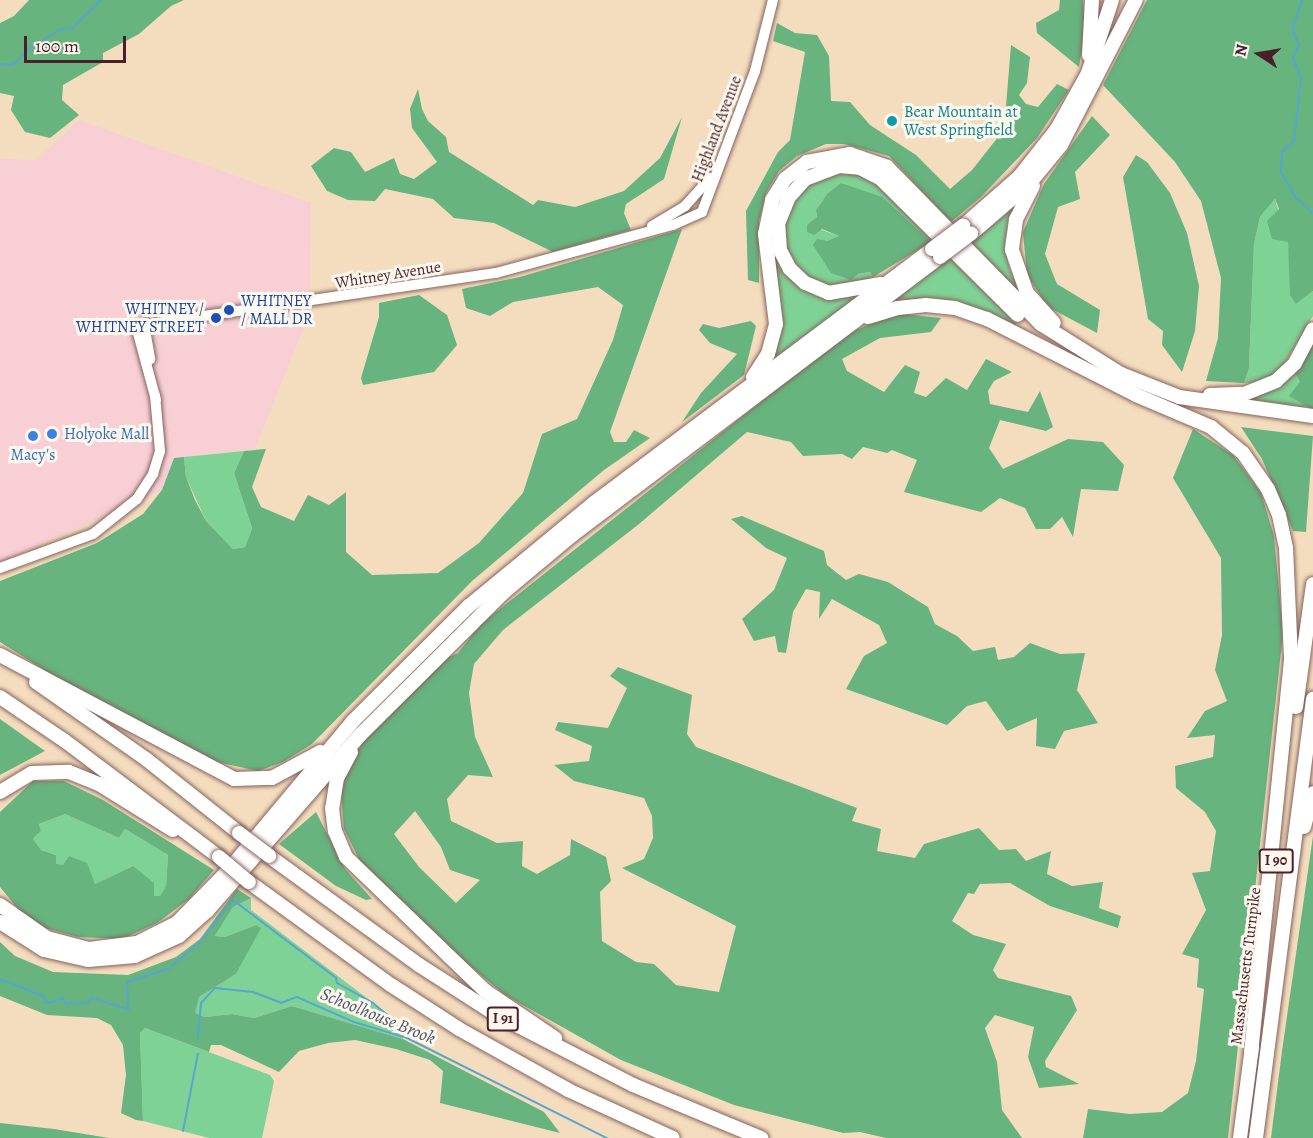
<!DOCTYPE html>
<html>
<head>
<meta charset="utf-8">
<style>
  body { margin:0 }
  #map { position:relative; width:1313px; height:1138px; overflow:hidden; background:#f4ddbe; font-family:Alegreya,serif }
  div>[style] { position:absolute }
  .built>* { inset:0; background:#f7cfd4 }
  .green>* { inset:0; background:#7fd295 }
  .forest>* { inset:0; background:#67b47e }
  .stream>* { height:2px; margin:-1px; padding:0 1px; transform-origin:1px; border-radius:1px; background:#57a6d1 }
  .roads { filter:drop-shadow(0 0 2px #86625e) drop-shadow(0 0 2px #86625e) }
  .major>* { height:10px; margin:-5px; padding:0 5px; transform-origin:5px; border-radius:5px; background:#fff }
  .highway>* { height:14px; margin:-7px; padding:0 7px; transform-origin:7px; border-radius:7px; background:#fff }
  .bridges { filter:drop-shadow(0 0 2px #86625e) drop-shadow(0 0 2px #86625e) }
  .highway-bridge>* { height:14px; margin:-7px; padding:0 7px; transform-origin:7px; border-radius:7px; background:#fff }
  .dots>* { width:16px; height:16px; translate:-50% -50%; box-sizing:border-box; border:3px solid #fbf7ec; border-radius:50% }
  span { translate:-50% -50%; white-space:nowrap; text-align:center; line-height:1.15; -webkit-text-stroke:6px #fbf7ec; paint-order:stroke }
  .shield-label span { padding:2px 4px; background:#fbf7ec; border:2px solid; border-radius:4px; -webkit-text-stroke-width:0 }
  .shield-label { font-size:15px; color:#4a1f2b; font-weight:700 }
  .culture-label { font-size:16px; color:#0d838f }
  .left { translate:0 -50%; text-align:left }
  .street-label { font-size:16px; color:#4a1f2b }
  .transit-label { font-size:16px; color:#164399 }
  .right { translate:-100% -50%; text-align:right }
  .shop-label { font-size:16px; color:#366cbe }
  .water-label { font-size:18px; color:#4f556d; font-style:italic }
  .north { position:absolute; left:1229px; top:24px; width:60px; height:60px; -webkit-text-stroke:4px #fbf7ec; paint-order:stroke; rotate:282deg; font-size:16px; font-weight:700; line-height:24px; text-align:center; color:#4a1f2b }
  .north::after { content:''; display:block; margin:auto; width:21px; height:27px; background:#4a1f2b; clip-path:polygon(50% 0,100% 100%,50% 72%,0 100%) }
  .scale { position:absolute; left:24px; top:36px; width:102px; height:27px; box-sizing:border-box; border:3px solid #4a1f2b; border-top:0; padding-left:8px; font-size:18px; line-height:21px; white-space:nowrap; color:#4a1f2b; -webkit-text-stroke:4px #fbf7ec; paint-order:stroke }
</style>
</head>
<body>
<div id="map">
  <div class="built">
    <div style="clip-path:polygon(79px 120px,311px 203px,310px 312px,255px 449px,175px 458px,162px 490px,0 563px,0 159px,37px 160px)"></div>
  </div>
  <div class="green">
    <div style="clip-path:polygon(838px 171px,856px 173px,877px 182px,935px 239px,931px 242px,842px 183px,827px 194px,816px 210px,817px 217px,808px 225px,839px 236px,827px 241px,858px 274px,870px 272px,873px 277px,852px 286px,831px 287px,799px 273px,782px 240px,783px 220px,802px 187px)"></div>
    <div style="clip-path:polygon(1275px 199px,1288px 242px,1296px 304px,1313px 291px,1313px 316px,1282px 368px,1261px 382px,1244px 383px,1249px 368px,1254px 244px,1260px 217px)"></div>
    <div style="clip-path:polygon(1019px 201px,1008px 220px,1005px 243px,1009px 268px,1025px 302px,967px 245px)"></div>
    <div style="clip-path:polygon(774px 254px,779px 267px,835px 298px,853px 297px,855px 300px,768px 368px)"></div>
    <div style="clip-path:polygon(950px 257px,1017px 321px,1014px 328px,994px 318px,888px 304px)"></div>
    <div style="clip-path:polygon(1295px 373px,1300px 382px,1298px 401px,1304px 403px,1307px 409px,1244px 403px,1244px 399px,1282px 384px)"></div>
    <div style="clip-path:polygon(244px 451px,234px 473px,252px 528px,245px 547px,233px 549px,206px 521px,186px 477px,184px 457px)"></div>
    <div style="clip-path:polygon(65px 814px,119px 838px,125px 829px,168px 855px,166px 886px,160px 896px,154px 896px,133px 866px,95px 884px,56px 864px,56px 855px,41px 850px,33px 839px,41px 831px,39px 824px)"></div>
    <div style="clip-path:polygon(251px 898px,251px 910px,401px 1024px,403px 1039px,292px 1006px,254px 1018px,232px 1014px,205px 1017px,194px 1013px,199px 997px,236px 974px,260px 928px,256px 925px,225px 937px,215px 936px,233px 907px)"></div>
    <div style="clip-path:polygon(145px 1028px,270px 1075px,274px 1081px,262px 1138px,209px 1138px,143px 1121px,140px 1033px)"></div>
  </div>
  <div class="forest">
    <div style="clip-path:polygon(29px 0,184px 0,171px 6px,139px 34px,103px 53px,103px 62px,63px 85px,62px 100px,79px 115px,50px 138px,25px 132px,11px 110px,14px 96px,0 93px,0 23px,14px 16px)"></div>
    <div style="clip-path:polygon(1060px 0,1083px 0,1085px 32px,1079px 67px,1037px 33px,1036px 23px,1059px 10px)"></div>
    <div style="clip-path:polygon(1147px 0,1313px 0,1313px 291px,1296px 304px,1290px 295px,1288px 242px,1272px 239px,1267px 221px,1279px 209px,1275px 199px,1260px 217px,1254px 244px,1249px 368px,1244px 383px,1206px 381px,1218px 338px,1221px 278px,1201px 201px,1175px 162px,1103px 85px)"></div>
    <div style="clip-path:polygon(777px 23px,795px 33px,817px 35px,829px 56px,831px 101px,850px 102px,870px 125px,916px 155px,950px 189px,972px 170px,1010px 122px,1006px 106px,1011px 45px,1030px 57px,1027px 83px,1019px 95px,1026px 104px,1038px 107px,1057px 84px,1069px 90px,1037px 138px,981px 197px,951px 222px,889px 156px,844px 144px,826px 144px,797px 156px,779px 171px,766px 193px,759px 221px,759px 283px,748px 280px,746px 211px,778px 152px,790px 140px,805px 52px,773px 41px)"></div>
    <div style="clip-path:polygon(418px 89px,422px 109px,428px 121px,446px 137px,449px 152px,533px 205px,538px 200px,575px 207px,624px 191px,660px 158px,682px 117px,664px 179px,626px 204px,624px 213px,631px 230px,553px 252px,494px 223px,454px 218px,433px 199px,385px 189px,375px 201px,348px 200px,327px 191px,311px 166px,334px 148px,351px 152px,365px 172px,394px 158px,400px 174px,414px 179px,437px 162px,412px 128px,410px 109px)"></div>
    <div style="clip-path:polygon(1092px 116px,1110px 135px,1075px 172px,1080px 199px,1058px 207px,1045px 254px,1057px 284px,1100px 310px,1097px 333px,1048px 307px,1027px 275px,1023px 232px,1044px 184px)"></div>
    <div style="clip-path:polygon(1136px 155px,1147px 162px,1170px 193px,1187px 233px,1199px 286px,1195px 331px,1182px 372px,1162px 345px,1163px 331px,1148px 319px,1123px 177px)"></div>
    <div style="clip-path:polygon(841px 183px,882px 197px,931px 242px,873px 277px,870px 272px,858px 274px,851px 280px,831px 273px,813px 245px,817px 239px,827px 241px,839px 236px,822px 229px,814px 235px,807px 232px,807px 225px,817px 217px,816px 210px,827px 194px)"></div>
    <div style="clip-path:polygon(682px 229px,610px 432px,614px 442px,626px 442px,634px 430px,650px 438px,604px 470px,472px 581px,312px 744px,283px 762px,258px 771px,212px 761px,70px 686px,0 642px,0 581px,97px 543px,143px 514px,162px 490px,174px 458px,184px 457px,186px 477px,195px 500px,206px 521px,233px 549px,245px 547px,252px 528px,234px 473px,244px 451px,266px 449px,252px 487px,261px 507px,294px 521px,308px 495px,329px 505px,346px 492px,346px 552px,372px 575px,438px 573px,479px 543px,523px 493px,542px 434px,577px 419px,613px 340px,623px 305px,598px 287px,513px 302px,490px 316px,466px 308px,462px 289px,520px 277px)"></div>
    <div style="clip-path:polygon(419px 295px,447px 315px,457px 345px,434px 372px,363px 385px,361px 378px,379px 317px,379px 303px)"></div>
    <div style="clip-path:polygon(evenodd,894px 313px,941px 318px,931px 332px,880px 338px,842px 359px,847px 371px,884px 392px,905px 365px,920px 372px,914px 393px,926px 397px,946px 378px,967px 390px,986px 359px,1012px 372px,994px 381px,988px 391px,990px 404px,1028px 412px,1040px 391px,1053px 427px,1046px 431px,1000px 420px,989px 448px,1003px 469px,1068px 439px,1103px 442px,1124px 465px,1118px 491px,1081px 489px,1073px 537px,1062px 517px,1050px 529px,1036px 529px,1025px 508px,1000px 498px,981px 512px,904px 492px,917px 460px,892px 450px,887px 453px,863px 447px,852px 459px,842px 454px,803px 456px,791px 442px,747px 432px,639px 524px,503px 630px,474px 664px,469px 693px,475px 737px,493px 777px,468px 775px,447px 799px,451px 821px,497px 843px,523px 841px,522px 866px,537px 874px,570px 855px,571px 839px,606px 857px,611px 881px,600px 892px,602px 941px,636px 962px,654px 964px,676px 985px,719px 992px,736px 926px,622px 868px,644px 859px,653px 838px,652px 816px,644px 798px,574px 781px,554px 765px,589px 761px,592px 746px,555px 730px,558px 722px,608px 728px,627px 688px,610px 676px,618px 667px,692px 695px,687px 734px,696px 747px,857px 808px,852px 821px,881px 829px,877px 851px,915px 858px,924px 844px,979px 828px,999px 850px,1016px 849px,1026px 861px,1051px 851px,1047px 874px,1072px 886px,1103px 882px,1099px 908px,1121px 916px,1118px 928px,1050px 906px,1010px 883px,980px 884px,974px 894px,968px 893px,952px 921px,973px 935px,1006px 944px,993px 970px,998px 978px,1071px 996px,1077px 1010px,1045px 1061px,1046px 1067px,1079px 1084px,1039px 1088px,1028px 1057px,1034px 1027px,995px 1015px,985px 1028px,997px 1062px,1002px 1110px,1022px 1138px,886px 1138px,860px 1132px,843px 1133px,734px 1105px,621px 1060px,505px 995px,464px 961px,363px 867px,344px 829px,341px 794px,345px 773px,363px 742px,441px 661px,458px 653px,481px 624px,845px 335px,894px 313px,415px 811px,441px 847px,450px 870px,480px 880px,456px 903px,419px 867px,394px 834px,415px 811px)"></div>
    <div style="clip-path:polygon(751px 321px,756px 326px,744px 375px,682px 422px,701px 393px,737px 354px,710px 343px,699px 330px,703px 324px,719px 328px)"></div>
    <div style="clip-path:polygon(1313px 341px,1313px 410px,1289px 396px,1300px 382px,1295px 373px)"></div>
    <div style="clip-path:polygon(1241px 427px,1313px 436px,1306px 532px,1293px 531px,1262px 459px)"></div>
    <div style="clip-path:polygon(1193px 429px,1233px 455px,1261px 493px,1274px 536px,1283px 633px,1228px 1138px,1083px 1138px,1088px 1109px,1130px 1114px,1162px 1112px,1188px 1093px,1196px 1061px,1204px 989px,1197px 987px,1199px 959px,1182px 954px,1206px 910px,1192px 873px,1210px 871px,1216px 831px,1205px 812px,1176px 788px,1175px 766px,1213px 757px,1215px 735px,1187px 738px,1205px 711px,1227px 701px,1215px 670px,1222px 635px,1221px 558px,1173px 478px)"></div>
    <div style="clip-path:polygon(742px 516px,824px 551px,827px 565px,846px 580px,859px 574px,888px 582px,928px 607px,935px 624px,957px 636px,973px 651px,995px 647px,998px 660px,1014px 657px,1030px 643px,1060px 654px,1085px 653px,1077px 690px,1098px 723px,1064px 731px,1055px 749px,1036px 746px,1037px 718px,1007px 731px,986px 701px,967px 706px,947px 725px,846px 689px,864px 656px,887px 643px,879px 625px,832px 599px,819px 619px,820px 592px,806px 589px,793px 612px,786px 653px,778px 652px,775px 636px,754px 641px,742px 619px,774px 590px,787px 558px,766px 548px,731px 519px)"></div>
    <div style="clip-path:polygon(0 719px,45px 751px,0 775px)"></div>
    <div style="clip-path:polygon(evenodd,33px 781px,64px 781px,103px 800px,214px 870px,189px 899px,157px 923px,122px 939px,78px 937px,45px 928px,19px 910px,0 887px,0 812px,33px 781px,65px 814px,119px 838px,125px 829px,168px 855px,166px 886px,160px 896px,154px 896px,154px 883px,133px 866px,95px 884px,87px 863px,69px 856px,63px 865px,56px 864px,56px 855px,41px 850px,33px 839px,41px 831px,39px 824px,65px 814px)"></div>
    <div style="clip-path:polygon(316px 812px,345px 869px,372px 899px,366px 900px,336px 886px,279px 844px)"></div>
    <div style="clip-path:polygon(1313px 836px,1313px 1138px,1271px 1138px,1282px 1051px)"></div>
    <div style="clip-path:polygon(237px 889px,251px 898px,233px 907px,215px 936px,225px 937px,256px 925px,261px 928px,236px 974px,199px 997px,195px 1013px,205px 1017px,232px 1014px,254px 1018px,292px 1006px,403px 1039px,544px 1112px,560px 1133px,440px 1103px,443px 1071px,430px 1060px,396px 1049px,355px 1040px,328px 1043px,299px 1051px,279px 1072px,221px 1045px,211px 1045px,209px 1052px,145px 1028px,140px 1033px,143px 1121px,136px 1120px,121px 1113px,126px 1075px,123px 1045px,111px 1025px,97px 1018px,47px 1015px,0 996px,0 942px,15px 956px,53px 972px,128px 975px,176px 957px,200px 939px)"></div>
    <div style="clip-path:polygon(0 1123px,54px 1129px,109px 1138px,0 1138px)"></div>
  </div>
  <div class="stream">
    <div style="left:1302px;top:0;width:31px;rotate:109deg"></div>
    <div style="left:1292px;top:29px;width:17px;rotate:66deg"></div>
    <div style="left:1299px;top:45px;width:14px;rotate:115deg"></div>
    <div style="left:1293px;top:58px;width:22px;rotate:68deg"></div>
    <div style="left:1301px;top:78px;width:63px;rotate:96.3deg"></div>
    <div style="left:1294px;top:141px;width:16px;rotate:137deg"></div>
    <div style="left:1282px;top:152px;width:20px;rotate:93deg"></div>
    <div style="left:1281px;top:172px;width:30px;rotate:60deg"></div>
    <div style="left:1296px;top:198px;width:23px;rotate:41deg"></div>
    <div style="left:0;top:64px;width:13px;rotate:4deg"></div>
    <div style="left:13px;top:65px;width:29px;rotate:-44deg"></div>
    <div style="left:34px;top:45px;width:30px;rotate:-30deg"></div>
    <div style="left:60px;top:30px;width:12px;rotate:-9deg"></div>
    <div style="left:72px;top:28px;width:40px;rotate:-44deg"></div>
    <div style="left:0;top:979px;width:48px;rotate:21.8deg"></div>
    <div style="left:45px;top:997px;width:5px;rotate:90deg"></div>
    <div style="left:45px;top:1002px;width:5px;rotate:11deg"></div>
    <div style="left:50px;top:1003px;width:14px;rotate:-21deg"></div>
    <div style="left:63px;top:998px;width:7px;rotate:63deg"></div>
    <div style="left:66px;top:1004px;width:23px;rotate:-5deg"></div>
    <div style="left:89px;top:1002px;width:4px;rotate:-63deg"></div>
    <div style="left:91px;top:998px;width:39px;rotate:17deg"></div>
    <div style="left:128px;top:1009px;width:27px;rotate:-92deg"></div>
    <div style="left:127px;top:982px;width:43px;rotate:-17.6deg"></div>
    <div style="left:168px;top:969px;width:40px;rotate:-40deg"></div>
    <div style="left:199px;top:943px;width:55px;rotate:-51.7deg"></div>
    <div style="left:233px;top:900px;width:129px;rotate:37.1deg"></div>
    <div style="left:336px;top:978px;width:5px;rotate:79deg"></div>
    <div style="left:337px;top:983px;width:41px;rotate:29.1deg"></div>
    <div style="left:373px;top:1003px;width:25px;rotate:40deg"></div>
    <div style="left:392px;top:1019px;width:19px;rotate:62deg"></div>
    <div style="left:198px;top:1038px;width:35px;rotate:-85deg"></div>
    <div style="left:201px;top:1003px;width:21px;rotate:-47deg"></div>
    <div style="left:215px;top:988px;width:38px;rotate:6deg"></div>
    <div style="left:253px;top:992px;width:30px;rotate:21deg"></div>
    <div style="left:281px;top:1003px;width:17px;rotate:-21deg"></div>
    <div style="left:297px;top:997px;width:62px;rotate:23.7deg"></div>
    <div style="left:354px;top:1022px;width:55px;rotate:16.8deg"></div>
    <div style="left:407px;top:1038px;width:224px;rotate:26.6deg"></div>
    <div style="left:183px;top:1131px;width:79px;rotate:-79.1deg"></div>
  </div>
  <div class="roads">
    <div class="major">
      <div style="left:652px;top:226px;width:39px;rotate:-31deg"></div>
      <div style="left:685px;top:206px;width:38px;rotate:-48deg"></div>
      <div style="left:144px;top:324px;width:36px;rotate:80deg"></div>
      <div style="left:156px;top:400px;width:77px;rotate:-105.1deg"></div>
      <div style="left:136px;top:326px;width:364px;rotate:-8.4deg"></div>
      <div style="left:496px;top:273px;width:183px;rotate:-15.2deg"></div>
      <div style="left:673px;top:225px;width:32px;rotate:-24deg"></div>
      <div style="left:702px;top:212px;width:151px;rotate:-69.4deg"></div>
      <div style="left:755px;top:71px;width:73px;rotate:-75.8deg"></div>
      <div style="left:0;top:568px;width:99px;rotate:-20.1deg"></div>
      <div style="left:93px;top:534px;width:56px;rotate:-38.5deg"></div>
      <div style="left:137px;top:499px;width:30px;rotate:-57deg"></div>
      <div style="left:153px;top:474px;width:24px;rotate:-73deg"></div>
      <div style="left:160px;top:451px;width:56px;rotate:-95.1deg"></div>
    </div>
    <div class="highway">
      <div style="left:1089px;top:55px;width:55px;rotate:-86.9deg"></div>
      <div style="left:1033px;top:186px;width:38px;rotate:117deg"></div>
      <div style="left:1016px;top:220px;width:30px;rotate:98deg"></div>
      <div style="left:1012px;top:250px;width:46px;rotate:70.8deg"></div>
      <div style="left:1027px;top:293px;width:40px;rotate:48deg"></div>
      <div style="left:963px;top:226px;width:74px;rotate:-41.2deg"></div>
      <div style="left:1019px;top:177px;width:61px;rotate:-51.6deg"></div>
      <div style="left:1057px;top:129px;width:64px;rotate:-61deg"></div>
      <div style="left:1088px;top:73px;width:77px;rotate:-71.8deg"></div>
      <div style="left:971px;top:234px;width:77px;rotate:-40.8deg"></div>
      <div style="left:1029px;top:184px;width:50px;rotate:-50.6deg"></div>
      <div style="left:1061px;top:145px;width:163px;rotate:-62.7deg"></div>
      <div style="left:881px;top:284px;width:53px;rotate:170.2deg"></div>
      <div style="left:829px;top:293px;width:26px;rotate:-157deg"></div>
      <div style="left:805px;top:283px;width:21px;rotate:-137deg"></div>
      <div style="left:790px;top:269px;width:21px;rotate:-118deg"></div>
      <div style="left:780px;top:250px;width:26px;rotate:-94deg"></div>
      <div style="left:778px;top:224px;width:29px;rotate:-68deg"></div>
      <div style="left:789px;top:197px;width:24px;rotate:-48deg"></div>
      <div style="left:805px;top:179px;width:36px;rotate:-21deg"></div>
      <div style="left:839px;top:166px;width:21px;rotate:5deg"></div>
      <div style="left:860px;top:168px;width:22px;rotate:27deg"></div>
      <div style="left:880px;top:178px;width:194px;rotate:44.8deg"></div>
      <div style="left:868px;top:317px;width:31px;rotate:-17deg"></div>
      <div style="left:898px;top:308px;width:28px;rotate:-6deg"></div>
      <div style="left:926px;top:305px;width:29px;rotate:6deg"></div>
      <div style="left:955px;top:308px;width:34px;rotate:19deg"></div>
      <div style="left:987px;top:319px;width:167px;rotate:27deg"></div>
      <div style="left:1136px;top:395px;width:82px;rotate:23.1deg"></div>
      <div style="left:1211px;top:427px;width:41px;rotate:39.1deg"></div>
      <div style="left:1243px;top:453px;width:44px;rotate:55.2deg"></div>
      <div style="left:1268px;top:489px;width:28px;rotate:67deg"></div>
      <div style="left:1279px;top:515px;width:34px;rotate:78deg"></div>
      <div style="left:1286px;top:548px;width:112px;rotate:87.4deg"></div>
      <div style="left:1291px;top:660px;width:397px;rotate:95.8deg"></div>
      <div style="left:753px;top:377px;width:27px;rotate:-57deg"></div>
      <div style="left:768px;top:354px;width:31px;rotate:-75deg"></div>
      <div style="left:776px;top:324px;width:91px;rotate:-97deg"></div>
      <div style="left:765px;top:234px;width:35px;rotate:-78deg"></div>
      <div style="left:772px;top:200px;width:25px;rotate:-58deg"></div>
      <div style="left:785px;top:179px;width:28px;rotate:-38deg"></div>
      <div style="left:807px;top:162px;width:44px;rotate:-10.5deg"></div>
      <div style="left:850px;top:154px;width:39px;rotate:19deg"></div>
      <div style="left:887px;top:167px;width:220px;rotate:45.6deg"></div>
      <div style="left:1041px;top:324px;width:94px;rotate:32deg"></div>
      <div style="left:1121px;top:374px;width:62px;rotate:21.6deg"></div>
      <div style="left:1179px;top:397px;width:135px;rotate:8.1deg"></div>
      <div style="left:1210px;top:395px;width:34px;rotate:-2deg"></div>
      <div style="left:1244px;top:394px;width:35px;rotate:-22deg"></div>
      <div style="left:1276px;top:381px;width:26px;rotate:-43deg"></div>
      <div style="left:1295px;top:363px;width:38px;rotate:-62deg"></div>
      <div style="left:0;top:655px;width:265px;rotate:27.9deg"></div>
      <div style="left:234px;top:779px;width:38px;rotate:-2deg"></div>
      <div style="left:272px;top:778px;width:55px;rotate:-28.4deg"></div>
      <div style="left:36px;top:682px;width:134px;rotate:35deg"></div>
      <div style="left:146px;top:759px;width:119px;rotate:38.5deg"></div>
      <div style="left:0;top:697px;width:78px;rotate:34.1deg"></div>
      <div style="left:65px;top:741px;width:193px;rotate:37deg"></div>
      <div style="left:1296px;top:707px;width:124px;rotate:-82.1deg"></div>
      <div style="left:351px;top:752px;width:30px;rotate:118deg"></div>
      <div style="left:337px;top:778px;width:30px;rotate:99deg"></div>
      <div style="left:332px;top:808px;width:23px;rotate:83deg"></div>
      <div style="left:335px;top:831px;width:28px;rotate:67deg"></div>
      <div style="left:346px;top:857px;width:192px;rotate:43.9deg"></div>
      <div style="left:484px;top:990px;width:86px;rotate:34.1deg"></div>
      <div style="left:0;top:792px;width:37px;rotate:-31deg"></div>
      <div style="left:32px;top:773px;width:37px;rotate:-2deg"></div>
      <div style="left:69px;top:772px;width:32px;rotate:22deg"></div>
      <div style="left:99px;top:784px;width:87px;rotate:31.9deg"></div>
      <div style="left:1304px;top:827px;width:35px;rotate:-75deg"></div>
      <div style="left:269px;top:856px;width:185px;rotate:36deg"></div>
      <div style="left:419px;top:965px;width:93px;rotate:32.7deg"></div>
      <div style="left:497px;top:1015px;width:153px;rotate:27.2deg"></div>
      <div style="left:633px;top:1085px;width:139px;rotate:22.5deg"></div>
      <div style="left:249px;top:882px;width:175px;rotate:36deg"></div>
      <div style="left:391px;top:985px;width:81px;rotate:32.9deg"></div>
      <div style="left:459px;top:1029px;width:125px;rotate:29.2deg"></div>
      <div style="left:568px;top:1090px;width:115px;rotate:24.6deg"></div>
      <div style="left:0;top:905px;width:57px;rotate:35.1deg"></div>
      <div style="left:47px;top:938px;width:43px;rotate:14.7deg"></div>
      <div style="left:89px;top:949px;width:48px;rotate:-7.1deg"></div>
      <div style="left:137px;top:943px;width:45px;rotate:-26.6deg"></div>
      <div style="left:177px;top:923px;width:70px;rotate:-45.6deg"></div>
      <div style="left:226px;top:873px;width:198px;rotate:-50.1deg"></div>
      <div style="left:353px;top:721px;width:163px;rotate:-44.8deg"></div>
      <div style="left:469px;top:606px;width:162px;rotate:-39.5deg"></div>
      <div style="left:594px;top:503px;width:423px;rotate:-36.9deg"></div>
      <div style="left:0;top:922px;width:52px;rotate:32.5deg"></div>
      <div style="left:44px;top:950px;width:45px;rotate:12.8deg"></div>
      <div style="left:88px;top:960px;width:47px;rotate:-4.9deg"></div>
      <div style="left:135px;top:956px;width:48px;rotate:-24.4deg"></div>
      <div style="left:179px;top:936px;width:38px;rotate:-42deg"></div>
      <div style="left:207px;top:911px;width:233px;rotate:-49deg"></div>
      <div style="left:360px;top:735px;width:202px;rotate:-44.8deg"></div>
      <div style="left:503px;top:593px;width:89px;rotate:-40deg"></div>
      <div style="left:571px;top:536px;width:463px;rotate:-37.1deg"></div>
      <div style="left:1240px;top:1138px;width:92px;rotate:-82.5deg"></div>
      <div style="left:1256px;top:1138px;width:443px;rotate:-82.6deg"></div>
    </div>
  </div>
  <div class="bridges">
    <div class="highway-bridge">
      <div style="left:932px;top:249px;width:39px;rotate:-37deg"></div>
      <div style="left:940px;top:257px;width:39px;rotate:-37deg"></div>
      <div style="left:239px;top:833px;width:38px;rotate:37deg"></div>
      <div style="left:219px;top:857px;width:39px;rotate:40deg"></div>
    </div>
  </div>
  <div class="dots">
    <div style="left:892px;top:121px;background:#0f9aa8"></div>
    <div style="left:229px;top:310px;background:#1a4fb4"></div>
    <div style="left:216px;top:318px;background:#1a4fb4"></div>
    <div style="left:52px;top:434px;background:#3f7fe0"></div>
    <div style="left:33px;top:436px;background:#3f7fe0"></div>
  </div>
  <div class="shield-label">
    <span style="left:1276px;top:861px">I 90</span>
    <span style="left:503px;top:1019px">I 91</span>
  </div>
  <div class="culture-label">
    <span class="left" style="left:904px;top:121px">Bear Mountain at<br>West Springfield</span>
  </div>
  <div class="street-label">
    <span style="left:717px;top:129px;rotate:-69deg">Highland Avenue</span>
    <span style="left:388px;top:275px;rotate:-9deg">Whitney Avenue</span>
    <span style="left:1246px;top:966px;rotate:-83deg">Massachusetts Turnpike</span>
  </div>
  <div class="transit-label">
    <span class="left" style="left:241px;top:310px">WHITNEY<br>/ MALL DR</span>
    <span class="right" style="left:204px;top:318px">WHITNEY /<br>WHITNEY STREET</span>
  </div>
  <div class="shop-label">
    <span class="left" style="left:64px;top:434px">Holyoke Mall</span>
    <span style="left:33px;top:455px">Macy's</span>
  </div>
  <div class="water-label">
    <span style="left:378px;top:1016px;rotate:22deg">Schoolhouse Brook</span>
  </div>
  <div class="north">N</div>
  <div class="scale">100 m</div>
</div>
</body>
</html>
